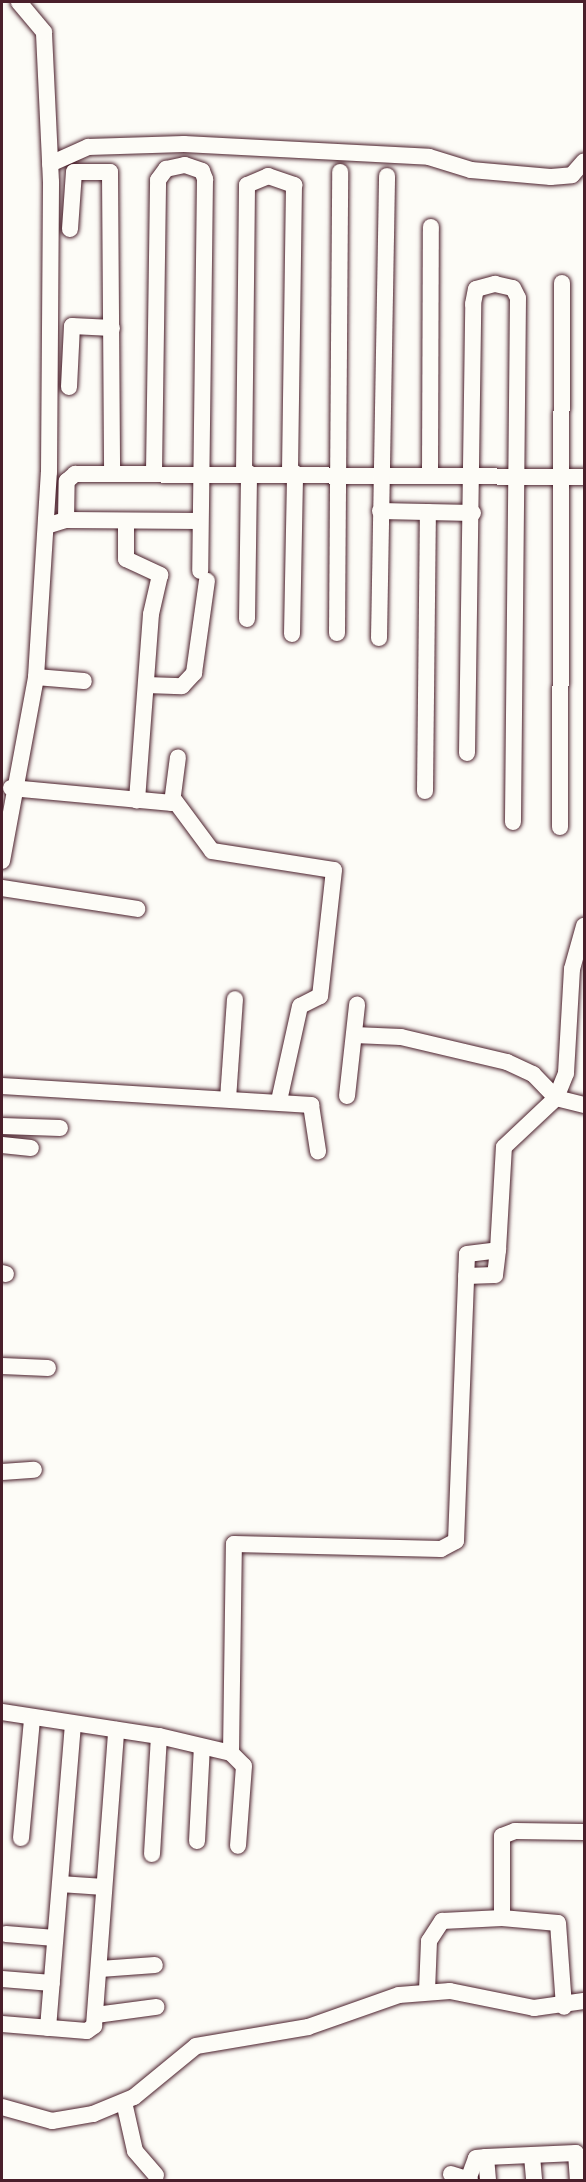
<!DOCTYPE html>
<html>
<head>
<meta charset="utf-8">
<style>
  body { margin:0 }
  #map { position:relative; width:586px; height:2182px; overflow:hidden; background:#fdfcf7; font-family:"Architects Daughter",sans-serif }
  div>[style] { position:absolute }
  .roads { filter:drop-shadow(0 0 2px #4a1f2b) drop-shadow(0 0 2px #4a1f2b) }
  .minor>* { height:16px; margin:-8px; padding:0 8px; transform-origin:8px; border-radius:8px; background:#fdfcf7 }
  span { translate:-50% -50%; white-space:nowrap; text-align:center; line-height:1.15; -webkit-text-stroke:6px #fdfcf7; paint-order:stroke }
  .frame { position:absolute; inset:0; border:3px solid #4a1f2b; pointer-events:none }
</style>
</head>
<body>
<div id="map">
  <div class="roads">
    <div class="minor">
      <div style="left:50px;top:164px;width:42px;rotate:-24.1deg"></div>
      <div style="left:88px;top:147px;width:96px;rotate:-1.8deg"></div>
      <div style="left:184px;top:144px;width:245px;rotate:3deg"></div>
      <div style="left:429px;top:157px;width:44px;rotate:17.2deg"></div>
      <div style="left:471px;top:170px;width:80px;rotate:5deg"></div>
      <div style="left:551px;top:177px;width:21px;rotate:-5deg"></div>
      <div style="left:572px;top:175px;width:18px;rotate:-49deg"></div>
      <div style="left:70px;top:229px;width:57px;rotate:-86deg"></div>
      <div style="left:74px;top:172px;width:36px"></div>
      <div style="left:110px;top:172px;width:300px;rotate:89.6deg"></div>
      <div style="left:69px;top:387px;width:61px;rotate:-87.2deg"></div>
      <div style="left:72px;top:326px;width:40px;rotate:2.9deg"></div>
      <div style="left:154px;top:472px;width:292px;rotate:-89.2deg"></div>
      <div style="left:158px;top:180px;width:14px;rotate:-54deg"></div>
      <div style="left:166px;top:169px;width:19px;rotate:-12deg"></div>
      <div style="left:185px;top:165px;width:18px;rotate:19deg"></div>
      <div style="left:202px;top:171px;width:9px;rotate:69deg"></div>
      <div style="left:205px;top:179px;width:392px;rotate:90.7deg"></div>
      <div style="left:244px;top:473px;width:288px;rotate:-89.4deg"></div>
      <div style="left:247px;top:185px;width:23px;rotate:-23deg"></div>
      <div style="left:268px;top:176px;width:28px;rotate:19deg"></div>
      <div style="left:294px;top:185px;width:288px;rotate:90.8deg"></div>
      <div style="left:430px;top:474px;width:247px;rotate:-89.8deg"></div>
      <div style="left:380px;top:511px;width:93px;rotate:1.2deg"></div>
      <div style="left:66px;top:520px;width:134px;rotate:0.4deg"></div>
      <div style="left:126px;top:521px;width:38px;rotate:90deg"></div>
      <div style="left:126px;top:559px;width:38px;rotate:25deg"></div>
      <div style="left:160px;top:575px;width:40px;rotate:103deg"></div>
      <div style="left:151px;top:614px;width:187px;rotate:94.3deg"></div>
      <div style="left:46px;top:526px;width:21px;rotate:-17deg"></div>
      <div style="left:66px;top:520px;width:39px;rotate:-89deg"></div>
      <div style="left:67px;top:481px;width:11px;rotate:-41deg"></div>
      <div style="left:75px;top:474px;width:509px;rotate:0.34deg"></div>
      <div style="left:247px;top:619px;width:146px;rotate:-89.2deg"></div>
      <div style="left:337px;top:633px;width:461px;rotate:-89.6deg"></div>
      <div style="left:292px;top:634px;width:161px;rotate:-88.9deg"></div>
      <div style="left:379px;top:638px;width:462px;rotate:-89deg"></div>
      <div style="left:36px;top:677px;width:48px;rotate:4.8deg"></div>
      <div style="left:146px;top:685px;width:36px;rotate:2deg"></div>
      <div style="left:182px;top:686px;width:18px;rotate:-47deg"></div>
      <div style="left:194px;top:673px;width:93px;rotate:-82deg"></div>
      <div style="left:467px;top:753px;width:449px;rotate:-89.2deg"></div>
      <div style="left:473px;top:304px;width:15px;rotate:-79deg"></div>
      <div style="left:476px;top:289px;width:20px;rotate:-15deg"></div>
      <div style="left:495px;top:284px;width:18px;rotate:13deg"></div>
      <div style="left:513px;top:288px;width:11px;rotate:63deg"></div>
      <div style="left:518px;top:298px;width:524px;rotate:90.55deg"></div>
      <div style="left:11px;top:788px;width:162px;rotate:5.3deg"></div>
      <div style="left:172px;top:803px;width:46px;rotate:-82.6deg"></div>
      <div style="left:425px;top:791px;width:279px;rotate:-89.4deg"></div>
      <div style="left:175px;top:801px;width:62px;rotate:53.5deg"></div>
      <div style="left:212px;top:851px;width:123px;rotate:8.9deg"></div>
      <div style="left:334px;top:870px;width:127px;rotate:96.3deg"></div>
      <div style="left:320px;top:996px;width:22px;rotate:153deg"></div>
      <div style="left:300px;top:1006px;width:97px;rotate:102.5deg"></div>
      <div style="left:560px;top:827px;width:544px;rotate:-89.79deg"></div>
      <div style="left:2px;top:861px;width:187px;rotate:-79.5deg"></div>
      <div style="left:36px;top:677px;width:205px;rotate:-86.4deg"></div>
      <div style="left:49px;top:472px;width:290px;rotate:-89.6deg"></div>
      <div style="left:51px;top:182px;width:150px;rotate:-92.7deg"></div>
      <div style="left:44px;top:32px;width:39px;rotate:-130deg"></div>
      <div style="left:2px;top:888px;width:137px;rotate:8.8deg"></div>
      <div style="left:354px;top:1035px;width:47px;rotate:2.4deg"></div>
      <div style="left:401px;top:1037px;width:109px;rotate:13.3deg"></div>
      <div style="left:507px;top:1062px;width:29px;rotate:25deg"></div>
      <div style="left:533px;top:1074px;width:33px;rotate:46deg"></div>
      <div style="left:556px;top:1098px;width:29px;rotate:14deg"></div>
      <div style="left:2px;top:1086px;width:310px;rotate:3.5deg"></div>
      <div style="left:311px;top:1105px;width:47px;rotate:81.3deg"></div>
      <div style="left:347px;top:1096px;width:92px;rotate:-83.7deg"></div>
      <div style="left:228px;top:1099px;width:100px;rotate:-86deg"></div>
      <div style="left:2px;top:1126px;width:58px;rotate:2deg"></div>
      <div style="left:2px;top:1145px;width:29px;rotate:6deg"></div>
      <div style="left:2px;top:1273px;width:4px;rotate:14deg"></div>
      <div style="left:466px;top:1276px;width:29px;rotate:-2deg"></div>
      <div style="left:495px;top:1275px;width:25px;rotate:-83deg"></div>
      <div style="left:2px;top:1366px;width:46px;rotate:2.5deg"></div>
      <div style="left:2px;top:1472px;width:32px;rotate:-4deg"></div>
      <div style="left:2px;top:1712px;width:159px;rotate:8.7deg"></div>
      <div style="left:159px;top:1736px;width:74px;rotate:13.3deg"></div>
      <div style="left:231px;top:1753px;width:209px;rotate:-89.2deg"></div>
      <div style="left:234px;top:1544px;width:207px;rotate:1.4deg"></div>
      <div style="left:441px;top:1549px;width:17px;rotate:-28deg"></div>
      <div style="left:456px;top:1541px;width:287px;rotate:-87.8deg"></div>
      <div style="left:467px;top:1254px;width:31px;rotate:-7deg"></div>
      <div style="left:498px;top:1250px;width:103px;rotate:-86.7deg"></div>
      <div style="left:504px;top:1147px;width:71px;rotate:-43.3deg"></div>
      <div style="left:556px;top:1098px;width:27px;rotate:-68deg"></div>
      <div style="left:566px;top:1073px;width:104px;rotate:-86.7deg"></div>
      <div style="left:572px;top:969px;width:45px;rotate:-74.4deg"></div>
      <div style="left:231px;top:1753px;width:18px;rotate:45deg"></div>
      <div style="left:244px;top:1766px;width:80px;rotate:94.3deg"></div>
      <div style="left:21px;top:1838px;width:120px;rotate:-84.7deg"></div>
      <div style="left:197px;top:1841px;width:94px;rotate:-87deg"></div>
      <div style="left:152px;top:1854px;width:118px;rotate:-86.6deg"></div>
      <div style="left:60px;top:1884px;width:44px;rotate:3.9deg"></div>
      <div style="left:502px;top:1918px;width:56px;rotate:5.1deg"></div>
      <div style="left:558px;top:1923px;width:84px;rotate:85.9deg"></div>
      <div style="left:6px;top:1934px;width:49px;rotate:4.7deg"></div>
      <div style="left:100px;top:1969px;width:55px;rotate:-4.2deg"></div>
      <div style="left:2px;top:1979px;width:50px;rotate:4.6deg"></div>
      <div style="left:427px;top:1991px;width:50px;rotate:-87.7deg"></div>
      <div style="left:429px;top:1941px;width:24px;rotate:-57deg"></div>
      <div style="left:442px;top:1921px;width:60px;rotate:-2.9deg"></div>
      <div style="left:502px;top:1918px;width:82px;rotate:-90deg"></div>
      <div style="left:502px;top:1836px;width:14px;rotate:-21deg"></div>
      <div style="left:515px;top:1831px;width:69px;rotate:0.8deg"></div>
      <div style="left:96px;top:2015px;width:61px;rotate:-7.6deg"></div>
      <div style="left:2px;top:2024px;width:85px;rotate:4.7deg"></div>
      <div style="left:87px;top:2031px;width:9px;rotate:-36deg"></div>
      <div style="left:94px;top:2026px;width:297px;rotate:-85.7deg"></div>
      <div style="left:48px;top:2028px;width:303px;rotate:-85.3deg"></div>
      <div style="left:124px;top:2102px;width:50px;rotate:77.3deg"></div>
      <div style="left:135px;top:2151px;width:32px;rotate:49deg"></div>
      <div style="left:2px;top:2107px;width:52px;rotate:15.6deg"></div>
      <div style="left:52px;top:2121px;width:42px;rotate:-9.7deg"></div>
      <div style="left:93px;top:2114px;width:44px;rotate:-22.5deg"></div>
      <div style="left:134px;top:2097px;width:80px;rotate:-39.4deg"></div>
      <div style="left:196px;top:2046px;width:114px;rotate:-9.6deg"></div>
      <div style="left:308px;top:2027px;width:96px;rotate:-19.4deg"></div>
      <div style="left:399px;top:1995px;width:51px;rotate:-4.5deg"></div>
      <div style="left:450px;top:1991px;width:86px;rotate:11.4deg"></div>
      <div style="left:534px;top:2008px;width:50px;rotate:-8deg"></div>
      <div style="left:532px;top:2156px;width:24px;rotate:85deg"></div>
      <div style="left:451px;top:2174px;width:20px;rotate:18deg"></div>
      <div style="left:468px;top:2180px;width:23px;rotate:-70deg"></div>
      <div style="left:476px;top:2158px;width:10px;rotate:-6deg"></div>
      <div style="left:488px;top:2180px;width:23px;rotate:-95deg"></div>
      <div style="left:486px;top:2157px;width:90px;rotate:-2.5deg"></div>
      <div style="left:576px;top:2153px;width:27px;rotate:86deg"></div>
    </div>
  </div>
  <div class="frame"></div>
</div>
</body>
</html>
